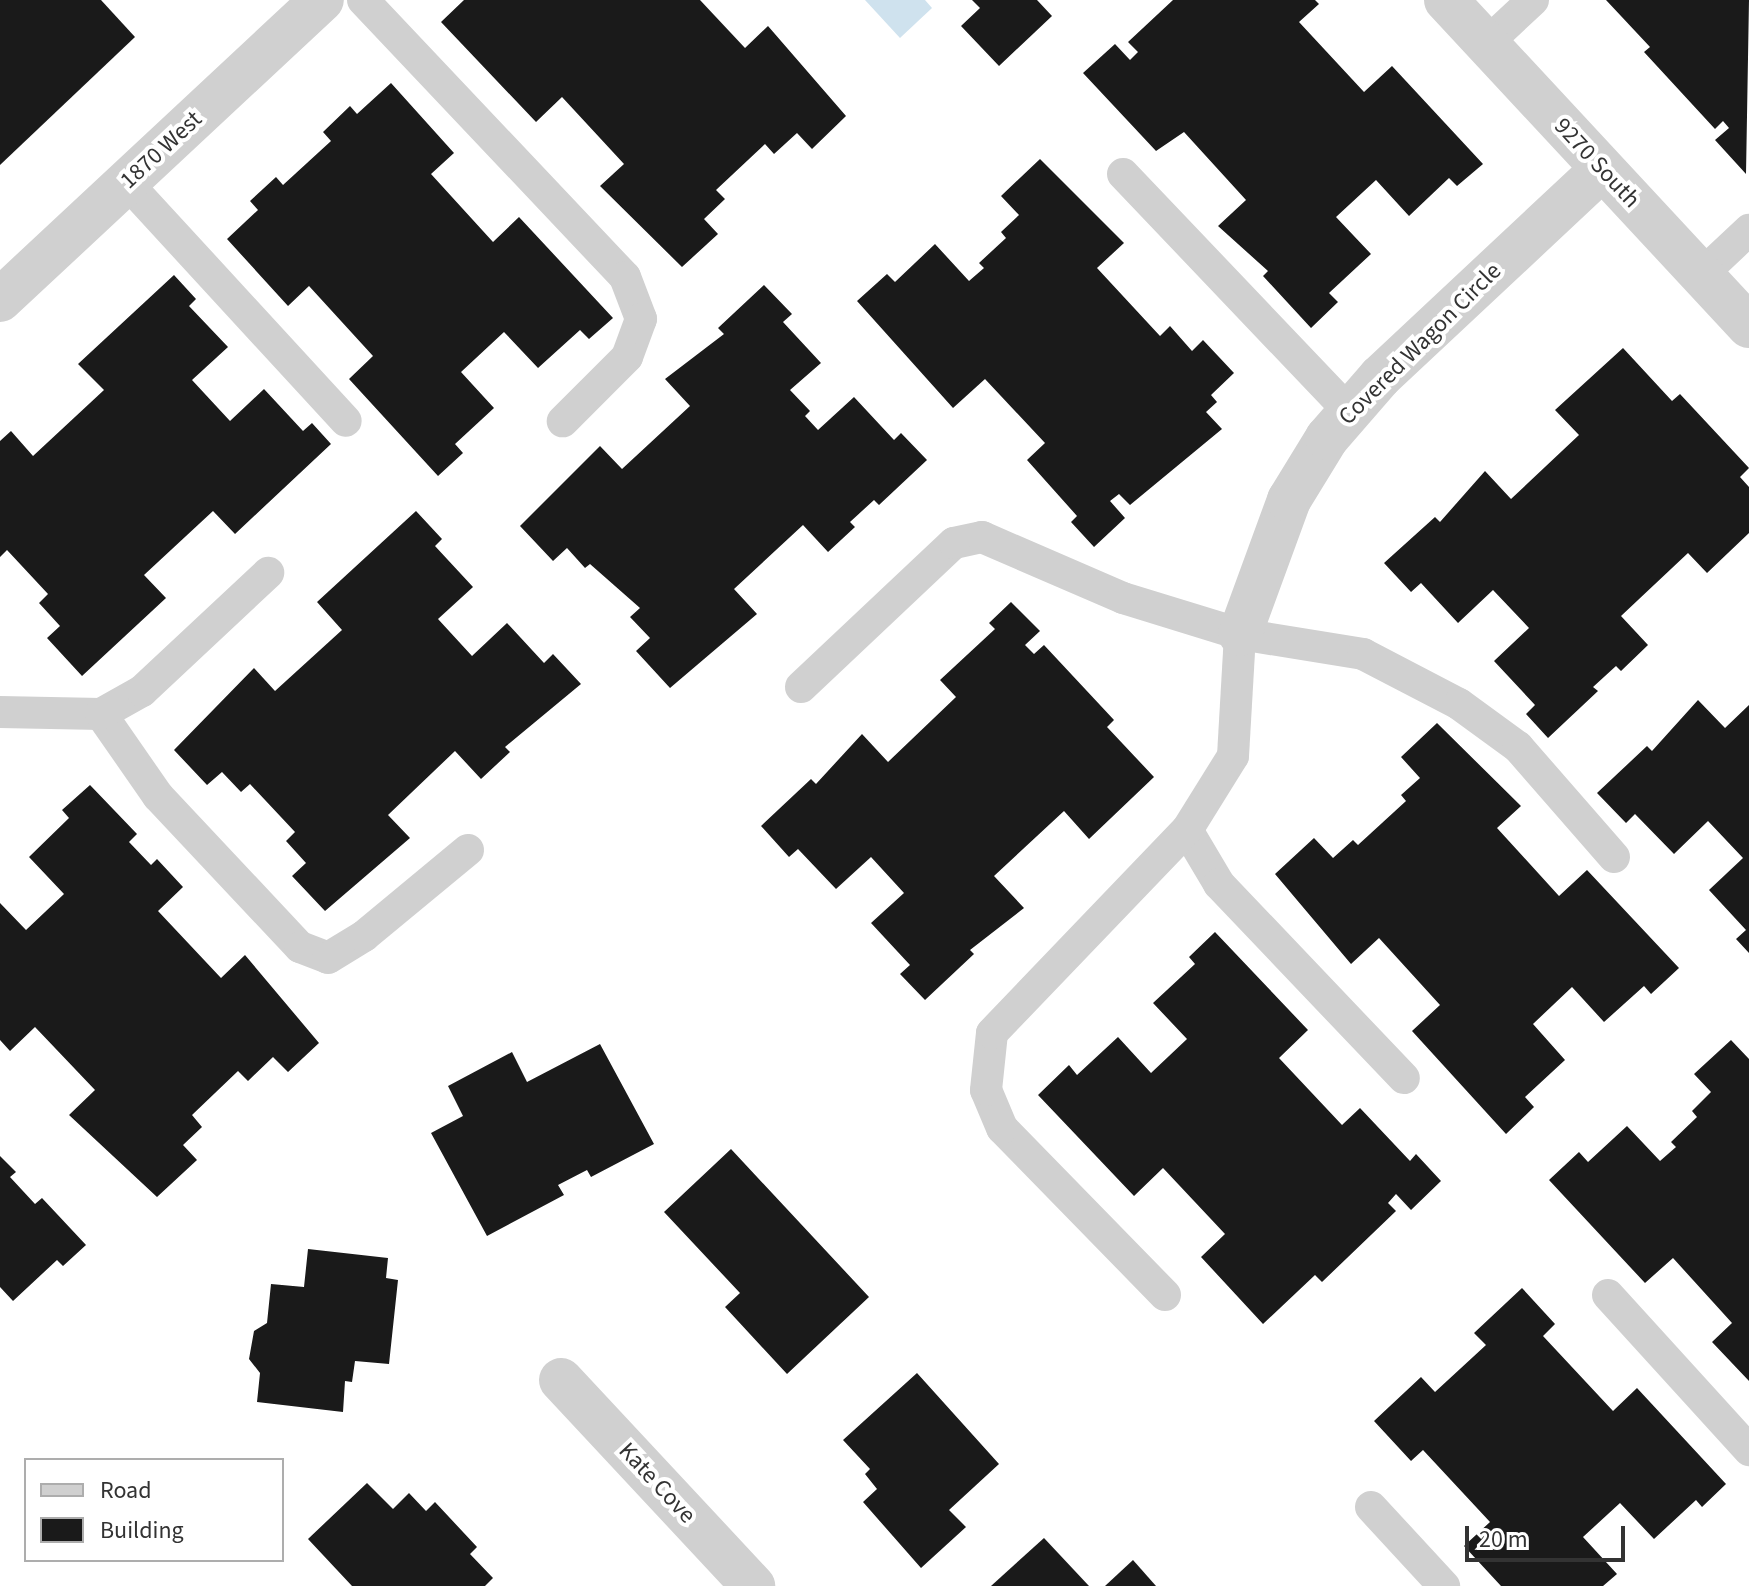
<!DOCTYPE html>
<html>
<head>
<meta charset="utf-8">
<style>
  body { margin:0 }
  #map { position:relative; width:1749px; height:1586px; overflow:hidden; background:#fff; font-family:"Source Sans 3",sans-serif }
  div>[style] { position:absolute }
  .water>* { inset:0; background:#cfe2ee }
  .building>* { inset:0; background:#1a1a1a }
  .service>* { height:32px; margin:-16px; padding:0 16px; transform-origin:16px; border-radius:16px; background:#d0d0d0 }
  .minor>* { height:44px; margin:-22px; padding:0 22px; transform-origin:22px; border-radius:22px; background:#d0d0d0 }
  span { translate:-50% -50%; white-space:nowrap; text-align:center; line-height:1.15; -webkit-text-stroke:8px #fff; paint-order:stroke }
  .street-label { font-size:24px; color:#333 }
  .legend { position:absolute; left:24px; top:1458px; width:260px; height:104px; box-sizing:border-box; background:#fff; border:2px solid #adadad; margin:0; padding:10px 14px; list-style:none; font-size:24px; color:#333 }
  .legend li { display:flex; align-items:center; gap:16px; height:40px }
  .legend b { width:40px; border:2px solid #adadad }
  .scale { position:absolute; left:1465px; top:1526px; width:160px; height:36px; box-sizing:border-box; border:4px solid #333; border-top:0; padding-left:10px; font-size:24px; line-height:28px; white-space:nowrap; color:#333; -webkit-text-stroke:6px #fff; paint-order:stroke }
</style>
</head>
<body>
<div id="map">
  <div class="water">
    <div style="clip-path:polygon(865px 0,925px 0,932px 8px,900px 38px)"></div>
  </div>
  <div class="building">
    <div style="clip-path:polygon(0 0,101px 0,135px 37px,0 165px)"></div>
    <div style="clip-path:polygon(464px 0,700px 0,745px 48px,768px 26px,846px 116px,812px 149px,797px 133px,774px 154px,765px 144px,716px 190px,725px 199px,704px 219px,718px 234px,682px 267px,600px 186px,624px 164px,562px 97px,536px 122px,441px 22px)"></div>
    <div style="clip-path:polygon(972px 0,1037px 0,1052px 16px,999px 66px,961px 26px,980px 8px)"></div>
    <div style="clip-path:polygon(1173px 0,1315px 0,1319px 4px,1299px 22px,1364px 92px,1392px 66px,1483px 164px,1457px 186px,1449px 178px,1409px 216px,1376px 180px,1336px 217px,1371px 254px,1329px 293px,1338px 302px,1311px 328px,1263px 276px,1268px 271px,1218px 226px,1246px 200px,1184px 132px,1156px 151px,1083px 73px,1115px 44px,1130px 60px,1138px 52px,1128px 42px)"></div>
    <div style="clip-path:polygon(1606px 0,1749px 0,1746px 174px,1715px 140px,1729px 128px,1723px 121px,1715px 129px,1644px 52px,1650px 47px)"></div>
    <div style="clip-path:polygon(391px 83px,454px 153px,431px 174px,493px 242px,519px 217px,613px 318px,589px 339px,580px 330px,538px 368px,504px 332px,461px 372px,494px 408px,455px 444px,463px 453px,438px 476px,349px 379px,373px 356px,309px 286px,288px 306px,227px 239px,258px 210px,250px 201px,276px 177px,283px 185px,331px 141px,323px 132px,350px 106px,357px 114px)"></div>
    <div style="clip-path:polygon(1040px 159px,1124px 243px,1097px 268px,1160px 336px,1170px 326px,1192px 351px,1203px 340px,1234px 373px,1211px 395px,1217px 402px,1206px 412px,1222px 429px,1130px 505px,1119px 494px,1110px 501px,1125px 518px,1094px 547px,1071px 522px,1077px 516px,1027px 460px,1045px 443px,985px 379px,953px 408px,857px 301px,887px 274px,895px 282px,935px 244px,969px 281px,984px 268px,979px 263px,1006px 238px,1001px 232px,1019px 215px,1001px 196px)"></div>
    <div style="clip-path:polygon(174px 275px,196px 299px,189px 306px,228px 347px,192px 380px,230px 421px,264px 389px,303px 431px,312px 423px,331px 444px,235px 534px,213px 511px,144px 575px,166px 598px,82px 676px,47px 638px,60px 626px,39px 603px,48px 594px,7px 550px,0 557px,0 441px,11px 431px,33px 456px,104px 390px,78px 364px)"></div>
    <div style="clip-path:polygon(764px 285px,792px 314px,783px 322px,821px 363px,790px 390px,810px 411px,805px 416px,818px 430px,854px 397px,894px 440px,901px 433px,927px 460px,879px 505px,874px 500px,850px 522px,855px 527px,828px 552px,803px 525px,734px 589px,757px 614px,670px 688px,636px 651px,650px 638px,630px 617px,640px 608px,590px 564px,585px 568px,567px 548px,553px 561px,520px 526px,600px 446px,622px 469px,690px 406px,665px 379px,724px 334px,718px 328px)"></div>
    <div style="clip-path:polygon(1623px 348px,1672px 401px,1680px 394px,1749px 468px,1740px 477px,1749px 487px,1749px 533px,1707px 573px,1688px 553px,1621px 616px,1648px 645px,1621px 671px,1616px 666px,1593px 687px,1598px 691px,1548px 738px,1526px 714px,1535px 705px,1494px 661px,1529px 628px,1493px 590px,1458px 623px,1421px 583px,1411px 592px,1384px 563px,1435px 517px,1440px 522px,1485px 471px,1511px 499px,1579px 435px,1555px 410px)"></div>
    <div style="clip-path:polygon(416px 511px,442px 539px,435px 546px,473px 587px,438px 619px,472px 656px,507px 623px,544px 663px,553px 654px,581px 684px,505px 747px,510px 752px,481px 779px,455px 751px,388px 815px,410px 838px,325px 911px,292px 876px,306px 863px,286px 841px,295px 832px,250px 784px,241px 792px,222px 772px,207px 785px,174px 750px,254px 668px,275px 691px,342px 630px,317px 602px)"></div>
    <div style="clip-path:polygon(1011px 602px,1040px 631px,1025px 645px,1034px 654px,1044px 645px,1114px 720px,1107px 727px,1154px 777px,1089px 839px,1064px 811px,994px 876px,1024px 908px,970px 950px,974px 954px,925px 1000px,900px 974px,910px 965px,871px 923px,904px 893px,871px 857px,836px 889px,798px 849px,789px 857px,761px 826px,811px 779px,816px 784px,862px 734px,888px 762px,956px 697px,940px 680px,995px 629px,989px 623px)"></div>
    <div style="clip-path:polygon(1698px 700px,1725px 728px,1749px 705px,1749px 953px,1736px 939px,1746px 930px,1709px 890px,1743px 858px,1708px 821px,1674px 854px,1635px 814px,1626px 823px,1597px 793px,1647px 746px,1652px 751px)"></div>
    <div style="clip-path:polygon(1437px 723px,1521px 806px,1497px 828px,1559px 896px,1587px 870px,1679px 968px,1651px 994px,1644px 986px,1604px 1022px,1572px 987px,1533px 1024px,1565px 1060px,1525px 1097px,1534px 1107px,1506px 1134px,1412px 1031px,1440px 1005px,1379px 938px,1351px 964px,1275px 874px,1314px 838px,1333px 858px,1353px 840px,1358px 845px,1406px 801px,1401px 795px,1420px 778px,1401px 757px)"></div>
    <div style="clip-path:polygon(90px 785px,137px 834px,129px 842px,151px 865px,157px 859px,183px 887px,158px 911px,221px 978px,245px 955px,319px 1043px,288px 1072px,273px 1057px,248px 1081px,238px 1071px,192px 1115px,202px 1127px,183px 1145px,197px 1160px,157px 1197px,69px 1115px,95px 1090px,35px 1027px,10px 1051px,0 1040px,0 903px,26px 930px,64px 894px,29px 857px,69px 818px,62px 810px)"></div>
    <div style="clip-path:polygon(1215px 932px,1308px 1030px,1279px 1058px,1342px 1125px,1360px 1108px,1410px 1161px,1416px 1154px,1441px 1181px,1411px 1210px,1396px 1194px,1388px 1203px,1396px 1211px,1322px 1282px,1315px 1275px,1263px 1324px,1201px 1257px,1225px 1234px,1163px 1168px,1134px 1196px,1038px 1095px,1069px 1065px,1077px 1075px,1118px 1037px,1151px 1073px,1187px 1039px,1153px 1003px,1195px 964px,1189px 957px)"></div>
    <div style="clip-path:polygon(1731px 1040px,1749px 1059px,1749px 1381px,1712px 1342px,1732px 1323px,1673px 1258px,1645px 1283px,1549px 1180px,1579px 1152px,1588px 1162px,1627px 1126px,1660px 1161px,1676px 1147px,1671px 1142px,1697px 1117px,1692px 1111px,1711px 1092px,1694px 1074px)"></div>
    <div style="clip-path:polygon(600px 1044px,654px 1144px,591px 1177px,587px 1170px,558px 1185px,564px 1195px,487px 1236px,431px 1133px,463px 1116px,448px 1086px,512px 1052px,527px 1082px)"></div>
    <div style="clip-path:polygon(731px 1149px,869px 1297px,787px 1374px,725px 1307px,740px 1293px,664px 1212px)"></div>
    <div style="clip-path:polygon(0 1156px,16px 1172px,10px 1177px,35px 1204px,42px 1198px,86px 1245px,63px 1266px,57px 1260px,13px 1301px,0 1287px)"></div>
    <div style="clip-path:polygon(308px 1249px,388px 1258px,386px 1278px,398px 1280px,389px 1364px,355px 1361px,352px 1382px,345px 1381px,343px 1412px,257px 1402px,260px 1373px,249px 1359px,254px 1331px,267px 1323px,271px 1284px,304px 1287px)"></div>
    <div style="clip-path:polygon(1522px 1288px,1555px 1324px,1543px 1336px,1613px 1411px,1637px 1388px,1726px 1484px,1702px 1507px,1696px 1500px,1654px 1539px,1620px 1503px,1583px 1537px,1617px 1574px,1603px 1586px,1501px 1586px,1464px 1546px,1490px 1522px,1423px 1450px,1411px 1461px,1374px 1421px,1421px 1377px,1435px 1392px,1486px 1345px,1474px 1333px)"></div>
    <div style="clip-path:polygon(917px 1373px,999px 1464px,949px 1510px,966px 1527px,921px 1568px,863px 1502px,877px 1489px,865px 1474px,870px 1469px,843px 1440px)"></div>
    <div style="clip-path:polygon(367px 1483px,393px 1509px,409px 1493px,426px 1511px,435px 1502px,477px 1547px,470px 1554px,493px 1578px,485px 1586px,352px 1586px,308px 1539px)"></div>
    <div style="clip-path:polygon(1044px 1538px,1089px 1586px,991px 1586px)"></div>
    <div style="clip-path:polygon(1133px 1560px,1156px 1586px,1105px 1586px)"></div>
  </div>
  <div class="service">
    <div style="left:363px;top:0;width:381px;rotate:46.6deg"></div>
    <div style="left:625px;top:277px;width:45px;rotate:69.1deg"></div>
    <div style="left:641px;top:319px;width:40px;rotate:110.2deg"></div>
    <div style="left:627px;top:357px;width:91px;rotate:135deg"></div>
    <div style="left:1487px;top:43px;width:63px;rotate:-43.1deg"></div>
    <div style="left:1123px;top:174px;width:327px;rotate:46.4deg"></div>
    <div style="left:127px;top:183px;width:323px;rotate:47.4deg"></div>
    <div style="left:1701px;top:275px;width:66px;rotate:-43.2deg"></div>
    <div style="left:801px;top:687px;width:210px;rotate:-43.3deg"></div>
    <div style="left:954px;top:543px;width:29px;rotate:-12deg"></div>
    <div style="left:982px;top:537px;width:154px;rotate:23.4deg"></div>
    <div style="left:1123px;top:598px;width:122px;rotate:17.1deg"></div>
    <div style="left:1240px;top:634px;width:125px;rotate:9.2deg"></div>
    <div style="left:1363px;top:654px;width:108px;rotate:27.5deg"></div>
    <div style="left:1459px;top:704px;width:73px;rotate:36.1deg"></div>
    <div style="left:1518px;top:747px;width:146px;rotate:48.9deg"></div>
    <div style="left:0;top:712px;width:101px;rotate:1.1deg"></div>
    <div style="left:101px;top:714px;width:100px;rotate:55.2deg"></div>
    <div style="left:158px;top:796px;width:207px;rotate:46.8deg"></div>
    <div style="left:300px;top:947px;width:30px;rotate:21deg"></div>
    <div style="left:328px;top:958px;width:42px;rotate:-31.4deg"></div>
    <div style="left:364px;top:936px;width:135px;rotate:-39.6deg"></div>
    <div style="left:101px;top:714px;width:47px;rotate:-29.3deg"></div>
    <div style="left:142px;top:691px;width:173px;rotate:-43.1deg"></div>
    <div style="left:1187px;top:830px;width:63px;rotate:59.3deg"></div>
    <div style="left:1219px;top:884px;width:268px;rotate:46.4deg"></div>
    <div style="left:1165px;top:1295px;width:233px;rotate:-134.3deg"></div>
    <div style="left:1002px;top:1128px;width:41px;rotate:-112.8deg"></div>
    <div style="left:986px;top:1090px;width:57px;rotate:-84deg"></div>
    <div style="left:992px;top:1033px;width:281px;rotate:-46.2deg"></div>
    <div style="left:1187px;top:830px;width:87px;rotate:-58.1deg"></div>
    <div style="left:1233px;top:756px;width:122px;rotate:-86.7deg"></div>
    <div style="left:1608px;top:1295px;width:210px;rotate:47.7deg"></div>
    <div style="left:1371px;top:1507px;width:108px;rotate:47.3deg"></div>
  </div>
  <div class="minor">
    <div style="left:1446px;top:0;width:445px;rotate:47.1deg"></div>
    <div style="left:0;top:300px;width:440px;rotate:-43deg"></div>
    <div style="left:1240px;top:634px;width:143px;rotate:-69.9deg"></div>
    <div style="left:1289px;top:500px;width:73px;rotate:-58.5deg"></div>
    <div style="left:1327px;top:438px;width:81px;rotate:-49deg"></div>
    <div style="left:1380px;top:377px;width:304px;rotate:-43.1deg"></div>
    <div style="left:561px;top:1380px;width:282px;rotate:47deg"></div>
  </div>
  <div class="street-label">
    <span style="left:161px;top:150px;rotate:-43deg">1870 West</span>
    <span style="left:1597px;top:163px;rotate:47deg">9270 South</span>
    <span style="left:1420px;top:344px;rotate:-45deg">Covered Wagon Circle</span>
    <span style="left:657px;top:1483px;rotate:47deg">Kate Cove</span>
  </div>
  <ul class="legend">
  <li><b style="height:10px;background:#d0d0d0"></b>Road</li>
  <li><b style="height:22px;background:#1a1a1a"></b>Building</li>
  </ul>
  <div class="scale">20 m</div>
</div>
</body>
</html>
